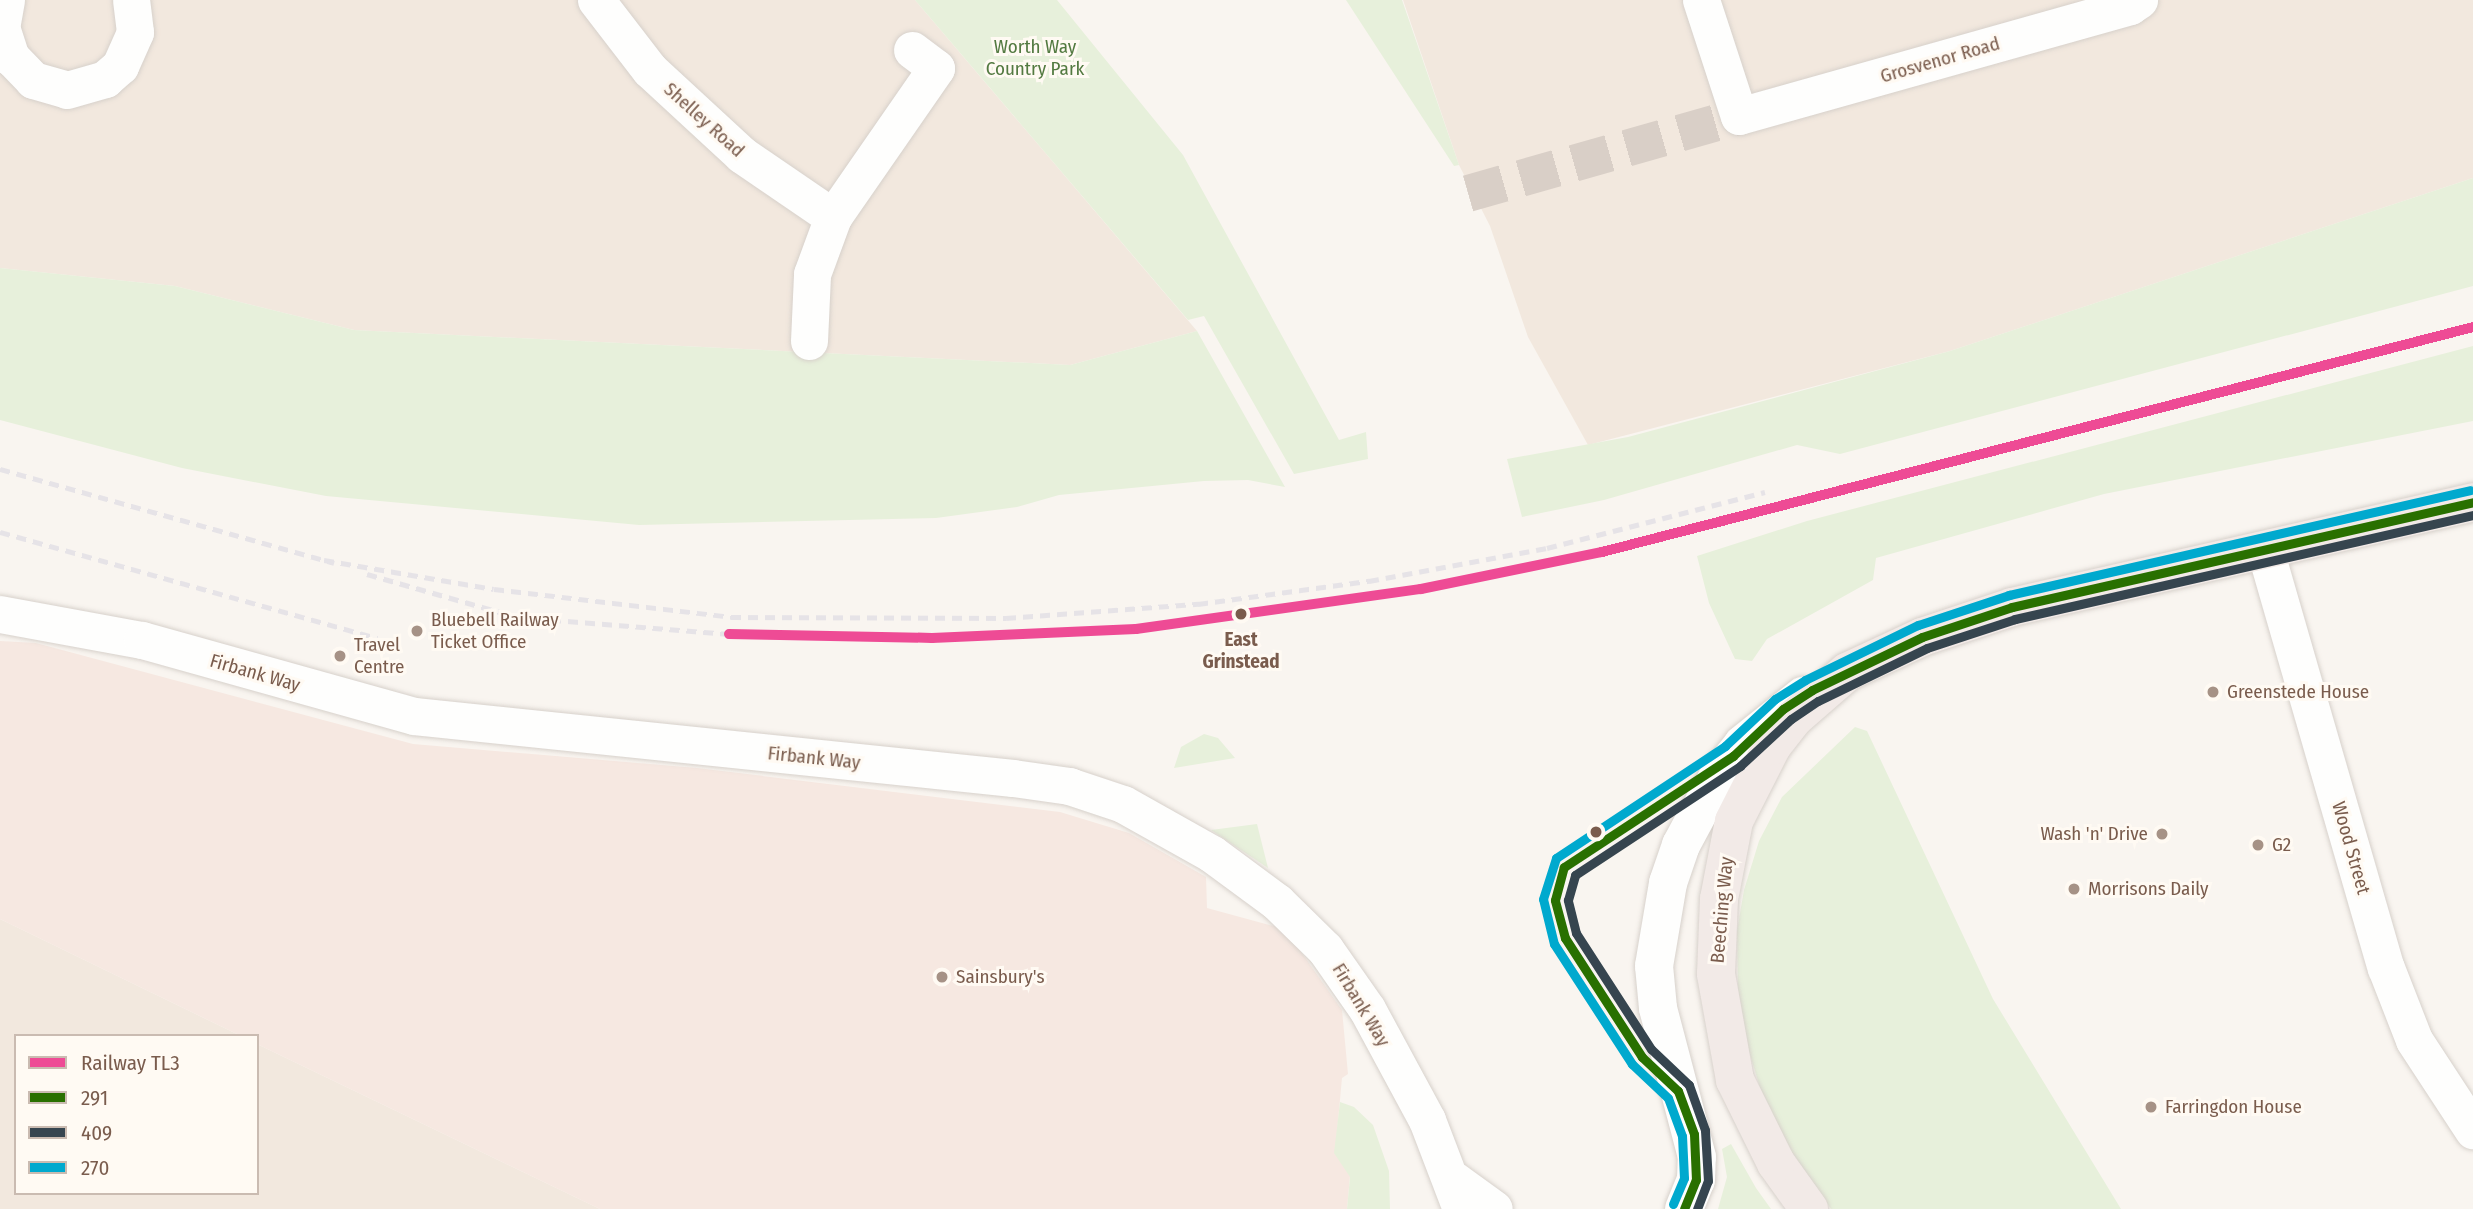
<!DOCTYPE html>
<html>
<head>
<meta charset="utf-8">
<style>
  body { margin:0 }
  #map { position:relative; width:2473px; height:1209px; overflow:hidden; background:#f9f5f0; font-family:"Fira Sans Condensed",sans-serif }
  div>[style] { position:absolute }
  .residential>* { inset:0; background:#f2e8de }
  .commercial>* { inset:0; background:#f6e8e1 }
  .green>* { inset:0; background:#e7f0db }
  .street-tunnel>* { height:37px; margin-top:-18.5px; transform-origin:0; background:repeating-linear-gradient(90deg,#d9cfc7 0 37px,transparent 0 55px) }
  .roads { filter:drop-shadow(0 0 2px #d7d1cb) drop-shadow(0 0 2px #d7d1cb) }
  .street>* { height:37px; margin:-18.5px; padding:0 18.5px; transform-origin:18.5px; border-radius:18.5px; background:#fefefd }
  .secondary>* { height:38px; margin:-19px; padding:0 19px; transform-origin:19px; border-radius:19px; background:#fefefd }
  .highway>* { height:38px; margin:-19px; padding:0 19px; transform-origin:19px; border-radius:19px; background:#f2eae7 }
  .rail>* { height:5px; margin-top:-2.5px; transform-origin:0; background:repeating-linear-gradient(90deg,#e6e3e7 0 10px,transparent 0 17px) }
  .bus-1>* { height:9px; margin:-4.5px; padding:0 4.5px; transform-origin:4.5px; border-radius:4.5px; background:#297000 }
  .bus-2>* { height:9px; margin:-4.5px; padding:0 4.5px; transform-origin:4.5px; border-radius:4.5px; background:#36454f }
  .bus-3>* { height:9px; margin:-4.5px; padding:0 4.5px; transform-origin:4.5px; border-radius:4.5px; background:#00a9ce }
  .rail-1>* { height:10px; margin:-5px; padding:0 5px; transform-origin:5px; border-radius:5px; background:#ee4b95 }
  .dots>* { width:19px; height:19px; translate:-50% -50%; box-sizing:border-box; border:4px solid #fffaf3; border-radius:50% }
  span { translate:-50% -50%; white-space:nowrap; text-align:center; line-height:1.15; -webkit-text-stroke:6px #fffaf3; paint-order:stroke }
  .park-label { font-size:19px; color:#537a41 }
  .street-label { font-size:19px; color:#7a5c4d }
  .poi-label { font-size:19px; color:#7a5c4d }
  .left { translate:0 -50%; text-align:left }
  .right { translate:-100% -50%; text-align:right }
  .stop-label { font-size:19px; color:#7a5c4d; font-weight:700 }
  .legend { position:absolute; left:14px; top:1034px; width:245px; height:161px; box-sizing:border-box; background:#fffaf3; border:2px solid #cabbb1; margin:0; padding:9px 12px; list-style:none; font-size:21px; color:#7a5c4d }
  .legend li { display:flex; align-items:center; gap:14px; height:35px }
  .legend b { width:35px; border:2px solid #cabbb1 }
</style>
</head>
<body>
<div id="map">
  <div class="residential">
    <div style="clip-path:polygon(0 0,915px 0,1197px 331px,1070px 365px,354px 330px,175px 286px,0 268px)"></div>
    <div style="clip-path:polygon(1403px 0,2473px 0,2473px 178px,1950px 351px,1588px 445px,1528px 337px,1490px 226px,1459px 165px)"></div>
    <div style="clip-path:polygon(0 919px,241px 1036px,16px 1036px,16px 1193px,257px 1193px,257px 1044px,600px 1209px,0 1209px)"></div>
  </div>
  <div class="commercial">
    <div style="clip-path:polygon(0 641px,36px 643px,413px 744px,697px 768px,1060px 812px,1129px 833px,1206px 877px,1207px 908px,1277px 927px,1299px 949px,1342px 1010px,1348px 1074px,1342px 1078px,1335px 1153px,1350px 1176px,1347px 1209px,600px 1209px,257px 1044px,257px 1036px,241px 1036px,0 919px)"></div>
  </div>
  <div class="green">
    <div style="clip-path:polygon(915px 0,1057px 0,1183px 155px,1339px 440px,1366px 432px,1368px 459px,1294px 474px,1204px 316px,1188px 320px)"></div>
    <div style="clip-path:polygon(1346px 0,1402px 0,1459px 165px,1454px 166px)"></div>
    <div style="clip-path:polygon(2473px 178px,2473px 286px,1840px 454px,1797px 445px,1604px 500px,1522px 517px,1507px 459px,1628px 437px,1950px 351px)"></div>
    <div style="clip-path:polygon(0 268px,175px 286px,354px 330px,1070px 365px,1197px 331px,1285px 487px,1248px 480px,1204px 481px,1059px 495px,1017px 507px,936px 518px,639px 525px,326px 496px,182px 468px,0 420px)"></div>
    <div style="clip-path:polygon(2473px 346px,2473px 421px,2104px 494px,1876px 558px,1873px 580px,1767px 639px,1752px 661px,1735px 659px,1709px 603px,1697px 556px,1807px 521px)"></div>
    <div style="clip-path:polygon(1855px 727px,1867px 731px,1993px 999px,2121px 1209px,1831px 1209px,1784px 1141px,1762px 1094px,1748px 1048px,1738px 988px,1737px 931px,1744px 890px,1759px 841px,1782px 797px)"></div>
    <div style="clip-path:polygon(1204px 734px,1218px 738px,1235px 758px,1174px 768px,1181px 747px)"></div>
    <div style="clip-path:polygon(1257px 824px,1268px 868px,1211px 830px)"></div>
    <div style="clip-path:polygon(1340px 1102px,1354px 1107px,1373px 1125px,1389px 1171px,1390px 1209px,1347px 1209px,1350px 1177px,1334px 1153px)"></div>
    <div style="clip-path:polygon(1731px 1144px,1756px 1188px,1771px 1209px,1718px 1209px,1727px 1177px,1722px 1149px)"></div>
  </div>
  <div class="street-tunnel">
    <div style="left:1468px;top:193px;width:282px;rotate:-15.9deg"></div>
  </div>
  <div class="roads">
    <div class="street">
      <div style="left:6px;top:0;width:27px;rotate:100deg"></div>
      <div style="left:1px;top:27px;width:32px;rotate:72deg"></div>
      <div style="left:11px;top:57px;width:32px;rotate:46deg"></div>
      <div style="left:33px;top:80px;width:35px;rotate:16deg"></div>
      <div style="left:67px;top:90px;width:40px;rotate:-16deg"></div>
      <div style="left:105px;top:79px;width:20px;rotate:-41deg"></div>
      <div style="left:120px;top:66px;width:37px;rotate:-66deg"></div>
      <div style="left:135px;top:32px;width:32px;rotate:-97deg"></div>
      <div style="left:596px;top:0;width:88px;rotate:52.4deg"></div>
      <div style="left:650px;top:70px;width:125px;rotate:42.7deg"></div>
      <div style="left:742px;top:155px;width:110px;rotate:34.3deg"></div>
      <div style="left:1701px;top:0;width:122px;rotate:71.9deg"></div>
      <div style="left:1739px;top:116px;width:406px;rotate:-15.7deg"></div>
      <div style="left:2130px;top:6px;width:11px;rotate:-34deg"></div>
      <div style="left:809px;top:341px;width:67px;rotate:-87.4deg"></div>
      <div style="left:812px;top:274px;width:61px;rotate:-69.8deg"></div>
      <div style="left:833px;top:217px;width:181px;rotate:-55.3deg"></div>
      <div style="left:936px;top:68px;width:30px;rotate:-143deg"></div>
      <div style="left:2265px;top:550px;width:435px;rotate:73.9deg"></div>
      <div style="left:2386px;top:968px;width:77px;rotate:68.7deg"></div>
      <div style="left:2414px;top:1040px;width:108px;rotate:56.8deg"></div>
      <div style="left:0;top:614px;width:144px;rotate:10.4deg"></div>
      <div style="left:142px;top:640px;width:282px;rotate:15.6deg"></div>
      <div style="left:414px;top:716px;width:602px;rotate:5.91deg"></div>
      <div style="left:1013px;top:778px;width:57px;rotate:8.1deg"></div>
      <div style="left:1069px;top:786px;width:57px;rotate:18.4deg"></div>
      <div style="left:1123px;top:804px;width:102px;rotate:29.3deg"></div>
      <div style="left:1212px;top:854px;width:81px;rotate:36.4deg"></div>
      <div style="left:1277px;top:902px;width:67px;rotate:44.4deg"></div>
      <div style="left:1325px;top:949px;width:73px;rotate:55deg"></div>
      <div style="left:1367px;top:1009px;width:126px;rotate:61.6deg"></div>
      <div style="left:1427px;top:1120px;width:95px;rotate:69.1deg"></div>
      <div style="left:1454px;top:1180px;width:49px;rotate:35.9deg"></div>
    </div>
    <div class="secondary">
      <div style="left:1684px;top:1209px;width:31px;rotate:-68deg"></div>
      <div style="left:1696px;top:1180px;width:23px;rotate:-88deg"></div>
      <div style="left:1697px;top:1157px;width:154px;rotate:-104.7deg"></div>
      <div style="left:1658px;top:1008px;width:42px;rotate:-95.4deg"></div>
      <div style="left:1654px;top:966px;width:84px;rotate:-80.4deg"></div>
      <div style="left:1668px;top:883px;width:40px;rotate:-71.1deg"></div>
      <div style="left:1681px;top:845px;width:81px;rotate:-61.8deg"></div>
      <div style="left:1719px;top:774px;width:38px;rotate:-51deg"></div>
      <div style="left:1743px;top:744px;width:77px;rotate:-38.7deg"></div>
    </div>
    <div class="highway">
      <div style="left:1809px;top:1209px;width:57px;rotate:-125.7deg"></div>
      <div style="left:1776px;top:1163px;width:93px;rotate:-116.3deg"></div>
      <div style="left:1735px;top:1080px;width:108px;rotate:-100.2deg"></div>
      <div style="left:1716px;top:974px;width:75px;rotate:-87.7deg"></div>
      <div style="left:1719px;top:899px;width:79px;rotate:-79.1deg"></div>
      <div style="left:1734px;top:821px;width:84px;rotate:-63.1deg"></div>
      <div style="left:1772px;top:746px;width:34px;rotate:-52deg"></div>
      <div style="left:1793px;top:719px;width:72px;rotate:-41deg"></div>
      <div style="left:1847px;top:672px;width:83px;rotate:-25deg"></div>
      <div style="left:1922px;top:637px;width:95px;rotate:-18.4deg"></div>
      <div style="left:2012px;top:607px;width:473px;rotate:-12.8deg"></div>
    </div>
  </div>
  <div class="rail">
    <div style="left:0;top:469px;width:347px;rotate:15.7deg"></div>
    <div style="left:0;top:532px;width:392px;rotate:15.7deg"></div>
    <div style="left:324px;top:560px;width:172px;rotate:9.7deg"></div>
    <div style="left:494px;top:589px;width:239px;rotate:6.7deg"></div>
    <div style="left:731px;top:617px;width:275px;rotate:0.2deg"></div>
    <div style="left:1006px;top:618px;width:193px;rotate:-4.2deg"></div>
    <div style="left:1198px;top:604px;width:173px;rotate:-7.7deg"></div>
    <div style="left:1369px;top:581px;width:181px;rotate:-10.5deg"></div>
    <div style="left:1547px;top:548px;width:225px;rotate:-14.4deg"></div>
    <div style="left:367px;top:574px;width:156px;rotate:16deg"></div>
    <div style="left:517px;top:617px;width:213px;rotate:4.6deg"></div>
  </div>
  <div class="bus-1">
    <div style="left:1684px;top:1209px;width:31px;rotate:-68deg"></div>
    <div style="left:1696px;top:1180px;width:46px;rotate:-92.5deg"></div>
    <div style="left:1694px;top:1134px;width:46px;rotate:-110.4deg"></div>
    <div style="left:1678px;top:1091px;width:50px;rotate:-136.6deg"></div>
    <div style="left:1642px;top:1057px;width:142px;rotate:-122.9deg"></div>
    <div style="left:1565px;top:938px;width:39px;rotate:-105deg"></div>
    <div style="left:1555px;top:900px;width:34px;rotate:-75deg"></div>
    <div style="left:1564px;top:867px;width:202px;rotate:-33.3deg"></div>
    <div style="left:1733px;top:756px;width:69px;rotate:-43.2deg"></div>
    <div style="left:1783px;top:709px;width:35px;rotate:-33deg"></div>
    <div style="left:1812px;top:690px;width:122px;rotate:-25.7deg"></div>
    <div style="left:1922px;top:637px;width:95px;rotate:-18.4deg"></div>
    <div style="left:2012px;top:607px;width:473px;rotate:-12.8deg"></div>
  </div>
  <div class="bus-2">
    <div style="left:1697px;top:1209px;width:30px;rotate:-69deg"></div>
    <div style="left:1708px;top:1181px;width:51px;rotate:-93.4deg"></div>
    <div style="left:1705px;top:1130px;width:48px;rotate:-109.6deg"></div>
    <div style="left:1689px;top:1085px;width:52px;rotate:-136.5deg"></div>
    <div style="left:1651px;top:1049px;width:138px;rotate:-122.9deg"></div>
    <div style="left:1576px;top:933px;width:34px;rotate:-104deg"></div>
    <div style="left:1568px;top:900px;width:26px;rotate:-74deg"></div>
    <div style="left:1575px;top:875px;width:198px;rotate:-33.4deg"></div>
    <div style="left:1740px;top:766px;width:69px;rotate:-42.7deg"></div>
    <div style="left:1791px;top:719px;width:32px;rotate:-34deg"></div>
    <div style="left:1818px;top:701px;width:121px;rotate:-25.9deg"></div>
    <div style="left:1927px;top:648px;width:93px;rotate:-18.2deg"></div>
    <div style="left:2015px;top:619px;width:470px;rotate:-12.8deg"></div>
  </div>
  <div class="bus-3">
    <div style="left:1673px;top:1204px;width:28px;rotate:-67deg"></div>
    <div style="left:1684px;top:1178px;width:42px;rotate:-92.7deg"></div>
    <div style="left:1682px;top:1136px;width:40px;rotate:-110.2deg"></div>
    <div style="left:1668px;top:1098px;width:50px;rotate:-136.6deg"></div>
    <div style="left:1632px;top:1064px;width:143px;rotate:-123deg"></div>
    <div style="left:1554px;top:944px;width:46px;rotate:-103.7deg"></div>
    <div style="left:1543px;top:899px;width:43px;rotate:-72.4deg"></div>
    <div style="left:1556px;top:858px;width:203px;rotate:-33.5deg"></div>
    <div style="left:1725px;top:746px;width:69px;rotate:-43.2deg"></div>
    <div style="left:1775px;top:699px;width:36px;rotate:-32deg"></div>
    <div style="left:1805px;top:680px;width:126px;rotate:-26deg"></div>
    <div style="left:1918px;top:625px;width:96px;rotate:-18.2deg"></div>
    <div style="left:2009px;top:595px;width:473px;rotate:-12.8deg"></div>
  </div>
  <div class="rail-1">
    <div style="left:729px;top:634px;width:203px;rotate:1.1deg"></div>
    <div style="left:932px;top:638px;width:204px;rotate:-2.5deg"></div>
    <div style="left:1136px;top:629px;width:288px;rotate:-8deg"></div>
    <div style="left:1421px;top:589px;width:185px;rotate:-11.6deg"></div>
    <div style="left:1602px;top:552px;width:900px;rotate:-14.48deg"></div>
  </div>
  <div class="dots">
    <div style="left:1241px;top:614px;background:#7a5c4d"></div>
    <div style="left:417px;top:631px;background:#a69286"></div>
    <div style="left:340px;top:656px;background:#a69286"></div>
    <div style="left:2213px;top:692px;background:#a69286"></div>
    <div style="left:1596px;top:832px;background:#7a5c4d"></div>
    <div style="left:2162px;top:834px;background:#a69286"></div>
    <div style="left:2258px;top:845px;background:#a69286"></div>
    <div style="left:2074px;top:889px;background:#a69286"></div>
    <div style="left:942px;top:977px;background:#a69286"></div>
    <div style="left:2151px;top:1107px;background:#a69286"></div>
  </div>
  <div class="park-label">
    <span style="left:1035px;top:58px">Worth Way<br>Country Park</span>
  </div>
  <div class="street-label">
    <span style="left:1940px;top:60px;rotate:-16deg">Grosvenor Road</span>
    <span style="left:704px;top:120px;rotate:42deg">Shelley Road</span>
    <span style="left:255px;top:673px;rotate:16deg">Firbank Way</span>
    <span style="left:814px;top:758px;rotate:6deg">Firbank Way</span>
    <span style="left:2351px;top:848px;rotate:74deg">Wood Street</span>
    <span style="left:1722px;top:910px;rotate:-85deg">Beeching Way</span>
    <span style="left:1361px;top:1005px;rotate:59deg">Firbank Way</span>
  </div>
  <div class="poi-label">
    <span class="left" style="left:431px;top:631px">Bluebell Railway<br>Ticket Office</span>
    <span class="left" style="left:354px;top:656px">Travel<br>Centre</span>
    <span class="left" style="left:2227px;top:692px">Greenstede House</span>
    <span class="right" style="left:2148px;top:834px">Wash 'n' Drive</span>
    <span class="left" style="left:2272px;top:845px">G2</span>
    <span class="left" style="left:2088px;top:889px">Morrisons Daily</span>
    <span class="left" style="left:956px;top:977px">Sainsbury's</span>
    <span class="left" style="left:2165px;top:1107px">Farringdon House</span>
  </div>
  <div class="stop-label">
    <span style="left:1241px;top:651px">East<br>Grinstead</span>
  </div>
  <ul class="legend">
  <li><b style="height:9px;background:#ee4b95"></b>Railway TL3</li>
  <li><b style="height:9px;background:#297000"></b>291</li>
  <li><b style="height:9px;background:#36454f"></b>409</li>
  <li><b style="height:9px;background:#00a9ce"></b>270</li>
  </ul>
</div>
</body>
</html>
